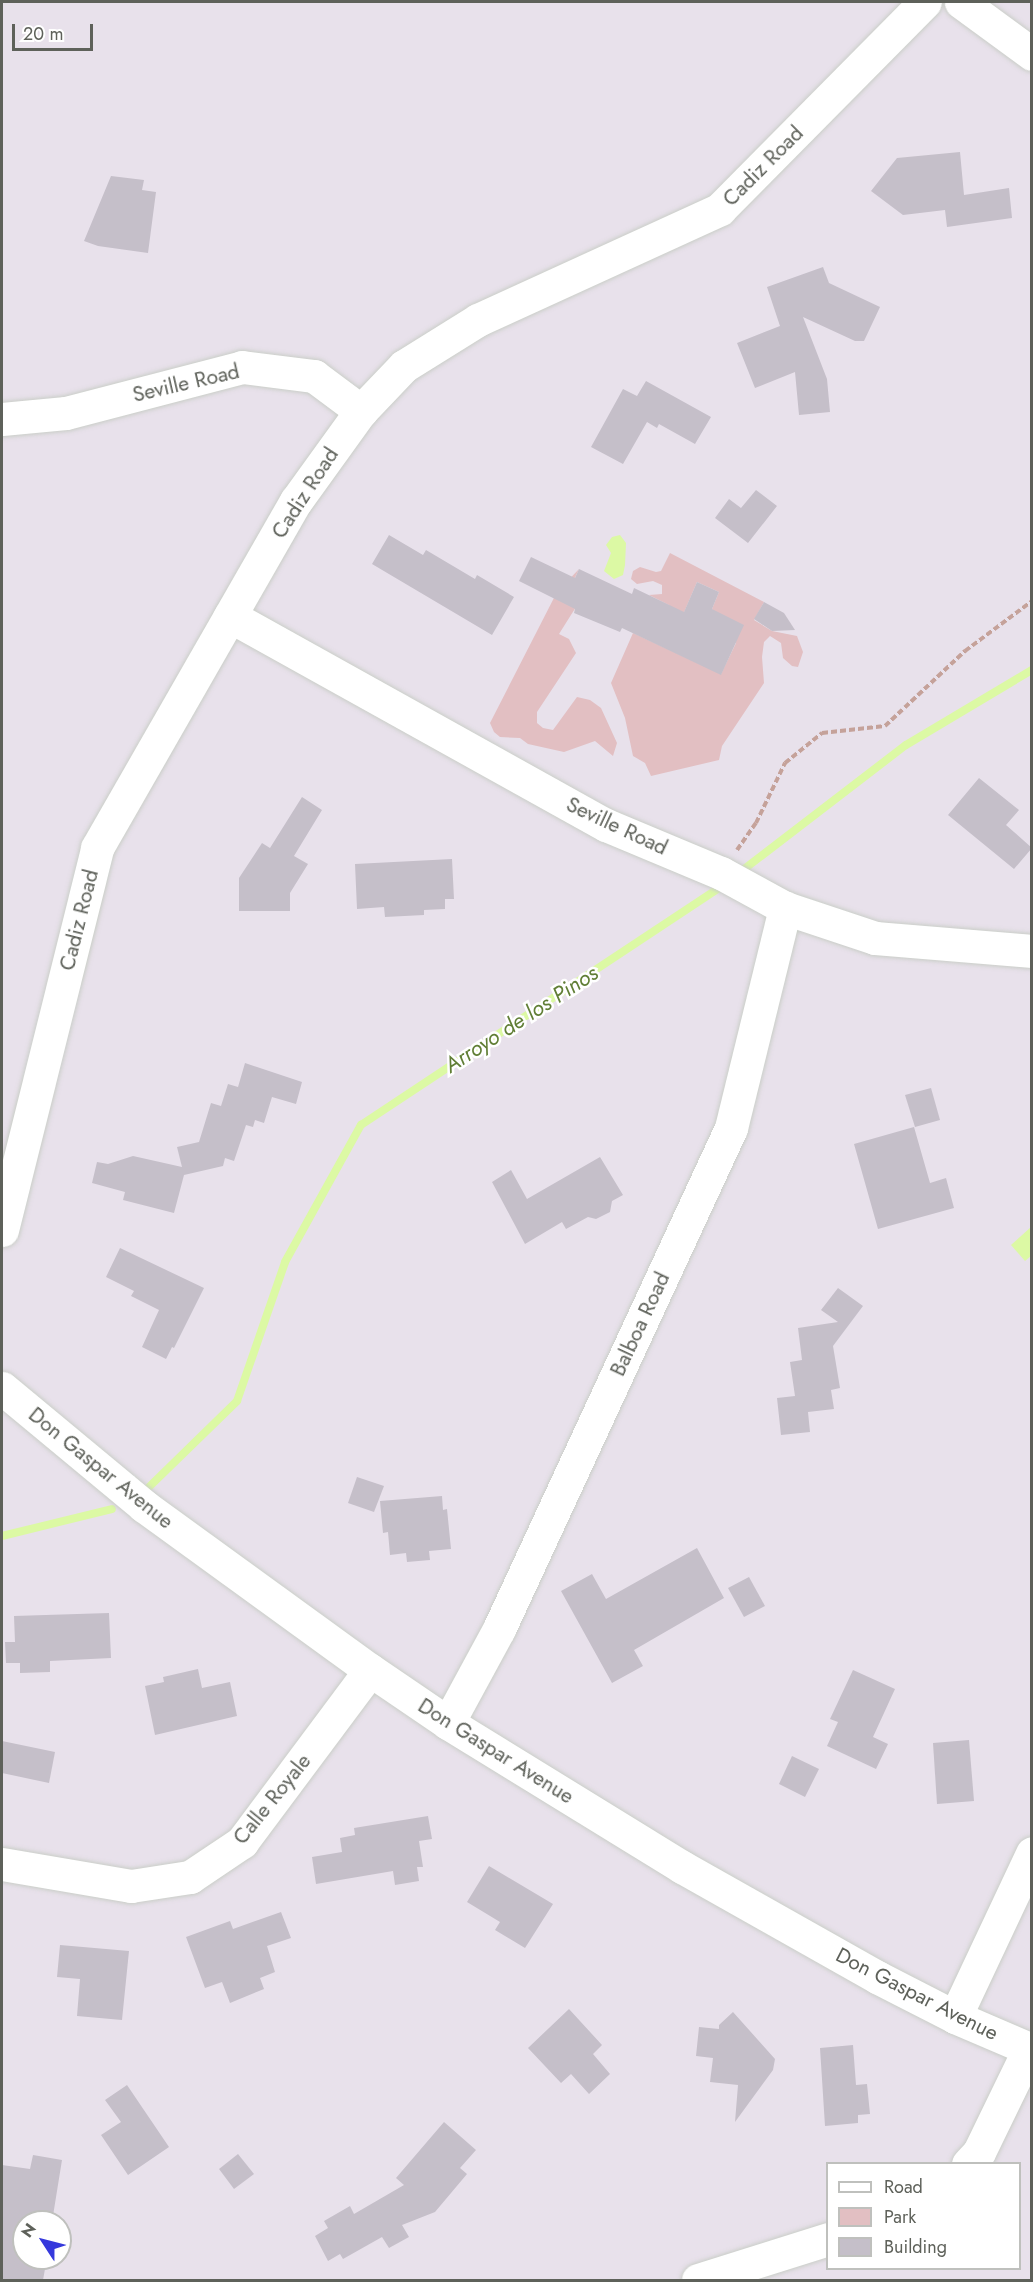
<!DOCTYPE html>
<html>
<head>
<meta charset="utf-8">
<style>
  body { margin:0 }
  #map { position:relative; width:1033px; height:2282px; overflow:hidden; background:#e8e1eb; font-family:Jost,sans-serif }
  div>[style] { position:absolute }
  .green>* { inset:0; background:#e2bfc2 }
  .water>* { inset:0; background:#dcf9a4 }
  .stream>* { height:8px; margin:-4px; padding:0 4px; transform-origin:4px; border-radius:4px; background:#dcf9a4 }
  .building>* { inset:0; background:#c5bfc9 }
  .path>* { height:4px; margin-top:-2px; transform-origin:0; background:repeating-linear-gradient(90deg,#c5a29a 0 6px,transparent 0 9px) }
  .roads { filter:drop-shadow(0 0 2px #cacec8) drop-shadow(0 0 2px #cacec8) }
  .minor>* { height:33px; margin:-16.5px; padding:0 16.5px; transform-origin:16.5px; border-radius:16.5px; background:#fff }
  span { translate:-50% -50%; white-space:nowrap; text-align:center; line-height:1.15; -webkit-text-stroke:5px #fff; paint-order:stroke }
  .street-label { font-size:21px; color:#5e615a }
  .water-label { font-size:22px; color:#607e35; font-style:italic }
  .frame { position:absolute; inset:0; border:3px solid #5e615a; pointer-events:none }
  .legend { position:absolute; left:826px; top:2162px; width:195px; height:108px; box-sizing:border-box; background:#fff; border:2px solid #bfc0bd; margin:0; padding:8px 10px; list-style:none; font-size:18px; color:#5e615a }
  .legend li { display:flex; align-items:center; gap:12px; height:30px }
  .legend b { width:30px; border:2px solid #bfc0bd }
  .north { position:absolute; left:12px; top:2210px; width:60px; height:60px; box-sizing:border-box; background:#fff; border:2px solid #bfc0bd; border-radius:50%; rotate:306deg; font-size:16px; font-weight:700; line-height:24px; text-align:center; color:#5e615a }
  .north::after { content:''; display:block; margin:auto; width:21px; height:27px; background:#3639dc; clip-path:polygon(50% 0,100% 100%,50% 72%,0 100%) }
  .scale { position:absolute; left:12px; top:24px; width:81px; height:27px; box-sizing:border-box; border:3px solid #5e615a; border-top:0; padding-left:8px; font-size:18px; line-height:21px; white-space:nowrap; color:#5e615a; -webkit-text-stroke:4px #fff; paint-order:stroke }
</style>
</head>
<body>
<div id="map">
  <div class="green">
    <div style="clip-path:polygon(670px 553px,764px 602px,754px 620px,772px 631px,797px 636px,803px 652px,798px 667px,792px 666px,783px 658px,781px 643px,770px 636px,764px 642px,762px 657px,764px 683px,722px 746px,719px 760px,651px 776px,645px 763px,633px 756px,625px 718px,611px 683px,633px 633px,721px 674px,736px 643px,712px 609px,719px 592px,697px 582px,682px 617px,669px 605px,649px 595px,662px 594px,662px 585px,653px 581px,637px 584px,631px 579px,633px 571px,640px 567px,656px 572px,661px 571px)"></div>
    <div style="clip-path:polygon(579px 569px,564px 601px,576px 607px,559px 634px,569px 639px,576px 653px,537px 712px,537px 723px,543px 728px,553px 730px,577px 697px,590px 700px,601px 708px,617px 743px,613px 756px,595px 741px,564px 752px,528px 744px,520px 738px,500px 737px,494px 732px,490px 723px,557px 592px)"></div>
  </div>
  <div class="water">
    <div style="clip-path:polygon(620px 535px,626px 543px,625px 565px,623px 575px,614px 579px,604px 571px,611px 553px,606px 545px,612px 537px)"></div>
    <div style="clip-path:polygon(1031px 1227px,1031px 1256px,1025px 1261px,1011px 1245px)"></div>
  </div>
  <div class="stream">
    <div style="left:739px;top:873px;width:210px;rotate:-37.5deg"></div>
    <div style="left:906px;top:745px;width:147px;rotate:-30.8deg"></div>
    <div style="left:149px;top:1487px;width:123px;rotate:-44.3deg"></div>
    <div style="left:237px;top:1401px;width:147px;rotate:-70.9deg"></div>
    <div style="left:285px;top:1262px;width:157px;rotate:-61deg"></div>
    <div style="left:361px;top:1125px;width:435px;rotate:-33.5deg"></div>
    <div style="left:2px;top:1536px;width:113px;rotate:-13.8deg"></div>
  </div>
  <div class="building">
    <div style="clip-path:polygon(960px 152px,964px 195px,1009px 188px,1012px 218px,947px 227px,945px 210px,903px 215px,871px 191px,897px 158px)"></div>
    <div style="clip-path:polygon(111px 176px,144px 180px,142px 190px,156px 192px,148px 253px,98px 246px,84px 241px)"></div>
    <div style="clip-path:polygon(823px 267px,829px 283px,880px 307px,864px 341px,855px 341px,803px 317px,827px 379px,830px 412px,799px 415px,795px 372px,755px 388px,737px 343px,780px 326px,767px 287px)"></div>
    <div style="clip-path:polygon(646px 381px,711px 417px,695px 444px,659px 424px,657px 428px,647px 422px,623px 464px,591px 447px,623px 389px,637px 396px)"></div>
    <div style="clip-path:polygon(756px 490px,777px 506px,748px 543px,715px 518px,729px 499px,741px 508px)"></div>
    <div style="clip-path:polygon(389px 535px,423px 555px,426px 550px,475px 579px,477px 575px,514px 597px,492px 635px,372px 564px)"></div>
    <div style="clip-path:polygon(531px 557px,575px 578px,579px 569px,632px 594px,634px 588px,684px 612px,697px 582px,719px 592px,712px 609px,744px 625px,721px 675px,622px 628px,620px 632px,574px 613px,575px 609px,519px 581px)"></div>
    <div style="clip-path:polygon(764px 602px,784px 613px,795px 630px,772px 631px,754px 619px)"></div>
    <div style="clip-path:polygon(979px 778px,1019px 810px,1006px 825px,1032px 848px,1014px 869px,948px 815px)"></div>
    <div style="clip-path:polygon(302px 797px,322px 810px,294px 856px,308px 864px,290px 893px,290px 911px,239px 911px,239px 878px,262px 843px,270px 848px)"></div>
    <div style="clip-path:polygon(452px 859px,454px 899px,445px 899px,445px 909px,424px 910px,424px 915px,385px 917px,384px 907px,357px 909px,355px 864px)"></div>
    <div style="clip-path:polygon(245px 1063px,302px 1082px,296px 1104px,272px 1097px,264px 1123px,255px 1120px,253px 1127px,246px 1125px,234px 1161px,225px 1158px,223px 1166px,184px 1175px,174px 1213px,123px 1200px,125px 1192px,92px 1183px,97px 1162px,108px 1164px,133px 1156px,182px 1167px,177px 1147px,199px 1142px,211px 1103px,221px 1106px,228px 1084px,238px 1087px)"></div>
    <div style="clip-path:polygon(931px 1088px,940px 1120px,915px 1127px,905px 1095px)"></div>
    <div style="clip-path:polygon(914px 1127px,930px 1183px,946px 1178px,954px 1208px,878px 1229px,854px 1144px)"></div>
    <div style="clip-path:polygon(600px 1157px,623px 1195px,612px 1201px,610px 1212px,596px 1219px,588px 1217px,566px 1229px,562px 1222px,525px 1244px,492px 1182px,511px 1170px,527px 1199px)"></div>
    <div style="clip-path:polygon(120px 1248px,204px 1288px,174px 1348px,172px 1347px,166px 1359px,142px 1347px,159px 1310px,131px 1296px,134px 1291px,106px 1277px)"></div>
    <div style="clip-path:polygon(838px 1288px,863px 1306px,833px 1346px,840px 1388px,831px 1390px,834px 1409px,808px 1412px,810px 1432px,781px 1435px,777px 1398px,795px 1396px,790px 1362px,802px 1360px,798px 1328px,838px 1322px,821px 1310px)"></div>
    <div style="clip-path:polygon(357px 1477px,384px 1486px,374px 1512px,348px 1503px)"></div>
    <div style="clip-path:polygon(442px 1496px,443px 1510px,447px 1509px,451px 1549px,429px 1551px,430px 1560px,407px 1562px,406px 1553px,390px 1555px,388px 1532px,383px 1533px,380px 1501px)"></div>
    <div style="clip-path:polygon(697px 1548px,724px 1598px,634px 1650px,643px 1666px,612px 1683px,561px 1591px,592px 1574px,606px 1599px)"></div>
    <div style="clip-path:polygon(749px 1577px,765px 1606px,744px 1617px,728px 1588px)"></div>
    <div style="clip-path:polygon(109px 1613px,111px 1658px,50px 1661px,50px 1672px,20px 1673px,20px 1663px,6px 1663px,5px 1642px,15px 1642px,14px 1616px)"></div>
    <div style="clip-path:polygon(198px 1669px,202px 1688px,230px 1682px,237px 1716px,155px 1735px,145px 1686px,164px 1682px,163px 1677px)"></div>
    <div style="clip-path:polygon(853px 1670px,895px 1689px,873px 1737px,888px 1744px,876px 1769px,827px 1746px,838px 1722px,830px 1719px)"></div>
    <div style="clip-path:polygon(969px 1740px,974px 1801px,937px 1804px,933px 1743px)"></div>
    <div style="clip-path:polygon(2px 1741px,55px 1752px,49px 1783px,2px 1773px)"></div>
    <div style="clip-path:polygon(792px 1756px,819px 1769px,805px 1797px,779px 1784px)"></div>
    <div style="clip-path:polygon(428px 1816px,432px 1839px,419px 1841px,423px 1867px,417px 1867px,419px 1881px,395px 1885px,393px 1871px,316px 1884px,312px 1857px,342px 1852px,340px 1838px,355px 1835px,354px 1828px)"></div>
    <div style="clip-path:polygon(489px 1866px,553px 1904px,525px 1948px,495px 1930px,500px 1922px,467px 1902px)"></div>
    <div style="clip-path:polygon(281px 1912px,291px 1938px,267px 1946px,275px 1972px,260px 1978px,264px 1989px,230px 2003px,222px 1982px,205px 1988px,186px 1937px,230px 1921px,233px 1929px)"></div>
    <div style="clip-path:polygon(60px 1945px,129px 1951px,122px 2020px,77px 2016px,80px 1979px,57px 1977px)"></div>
    <div style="clip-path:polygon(569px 2009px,602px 2045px,593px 2054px,610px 2074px,589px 2094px,571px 2074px,561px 2083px,528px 2048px)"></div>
    <div style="clip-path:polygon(733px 2012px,775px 2059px,773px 2070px,735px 2122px,738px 2085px,710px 2082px,713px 2058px,696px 2056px,699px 2027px,719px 2029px,719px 2025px)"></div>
    <div style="clip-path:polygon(853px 2045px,856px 2085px,867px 2084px,870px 2114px,858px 2115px,858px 2123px,825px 2126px,820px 2048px)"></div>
    <div style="clip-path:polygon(127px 2085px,169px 2147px,128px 2175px,101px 2135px,121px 2122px,105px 2100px)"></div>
    <div style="clip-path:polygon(444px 2122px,476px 2150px,460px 2168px,467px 2174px,435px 2212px,402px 2225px,409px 2237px,389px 2248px,382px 2237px,343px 2259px,340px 2254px,328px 2261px,315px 2236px,328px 2228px,324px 2221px,350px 2206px,354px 2214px,404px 2185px,396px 2178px)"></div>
    <div style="clip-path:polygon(238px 2154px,254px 2174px,234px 2189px,219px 2169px)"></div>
    <div style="clip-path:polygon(33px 2155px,62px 2160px,52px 2222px,24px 2222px,24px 2258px,47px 2258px,43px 2280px,2px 2280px,2px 2165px,30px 2169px)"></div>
  </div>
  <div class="path">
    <div style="left:737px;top:850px;width:33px;rotate:-55deg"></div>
    <div style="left:756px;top:823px;width:67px;rotate:-64.2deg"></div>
    <div style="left:785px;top:763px;width:48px;rotate:-39deg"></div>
    <div style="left:822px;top:733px;width:63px;rotate:-6.3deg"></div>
    <div style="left:885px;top:726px;width:110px;rotate:-43.2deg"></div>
    <div style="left:965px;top:651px;width:84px;rotate:-36.7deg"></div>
  </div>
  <div class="roads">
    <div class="minor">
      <div style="left:961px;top:2px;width:88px;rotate:36.2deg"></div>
      <div style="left:2px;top:419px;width:64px;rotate:-5.4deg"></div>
      <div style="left:66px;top:413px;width:182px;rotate:-14.6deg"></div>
      <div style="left:242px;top:367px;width:73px;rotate:7.1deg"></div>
      <div style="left:314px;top:376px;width:59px;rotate:36.7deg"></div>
      <div style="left:230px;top:616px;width:430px;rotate:29.1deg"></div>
      <div style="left:606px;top:825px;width:125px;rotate:22.7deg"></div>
      <div style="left:721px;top:873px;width:73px;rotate:28.7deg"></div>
      <div style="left:785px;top:908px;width:95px;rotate:18.4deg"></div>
      <div style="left:875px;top:938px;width:158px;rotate:4.7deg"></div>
      <div style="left:2px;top:1230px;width:394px;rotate:-76deg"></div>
      <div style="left:97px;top:848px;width:400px;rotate:-60.2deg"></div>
      <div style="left:296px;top:501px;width:111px;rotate:-54.2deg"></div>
      <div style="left:361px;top:411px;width:62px;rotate:-46.3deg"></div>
      <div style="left:404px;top:366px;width:87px;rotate:-31.9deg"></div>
      <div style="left:478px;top:320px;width:266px;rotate:-24.6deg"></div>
      <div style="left:720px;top:209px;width:291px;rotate:-45.3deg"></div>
      <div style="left:2px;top:1388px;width:185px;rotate:39.7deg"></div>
      <div style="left:144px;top:1506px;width:279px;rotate:36deg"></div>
      <div style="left:370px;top:1670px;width:94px;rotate:34.2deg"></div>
      <div style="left:448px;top:1723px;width:275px;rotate:31.6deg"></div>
      <div style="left:682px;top:1867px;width:224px;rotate:29.4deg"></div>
      <div style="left:877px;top:1977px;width:88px;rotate:27.1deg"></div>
      <div style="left:955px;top:2017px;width:84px;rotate:23.2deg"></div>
      <div style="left:448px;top:1723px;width:107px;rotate:-61.5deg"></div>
      <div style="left:499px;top:1629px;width:552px;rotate:-65.15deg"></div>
      <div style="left:731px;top:1128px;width:227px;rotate:-76.2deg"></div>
      <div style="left:2px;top:1864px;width:131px;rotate:9.7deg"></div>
      <div style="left:131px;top:1886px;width:60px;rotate:-8.7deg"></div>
      <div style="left:190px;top:1877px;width:63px;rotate:-33.9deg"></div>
      <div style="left:242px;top:1842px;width:214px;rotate:-53.3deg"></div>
      <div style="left:955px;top:2017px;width:181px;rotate:-64.8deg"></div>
      <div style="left:968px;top:2164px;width:16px;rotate:-47deg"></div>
      <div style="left:979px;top:2152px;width:114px;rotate:-64.1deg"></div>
      <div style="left:698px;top:2280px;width:136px;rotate:-17.5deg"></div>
    </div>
  </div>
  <div class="street-label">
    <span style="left:763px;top:166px;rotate:-45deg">Cadiz Road</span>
    <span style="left:186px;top:383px;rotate:-13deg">Seville Road</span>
    <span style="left:305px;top:493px;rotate:-57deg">Cadiz Road</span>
    <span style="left:617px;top:826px;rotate:25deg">Seville Road</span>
    <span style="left:79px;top:920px;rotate:-76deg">Cadiz Road</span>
    <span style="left:640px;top:1324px;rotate:-65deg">Balboa Road</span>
    <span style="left:101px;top:1468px;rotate:39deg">Don Gaspar Avenue</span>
    <span style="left:496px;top:1751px;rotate:32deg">Don Gaspar Avenue</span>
    <span style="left:272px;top:1799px;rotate:-51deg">Calle Royale</span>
    <span style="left:917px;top:1994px;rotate:27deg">Don Gaspar Avenue</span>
  </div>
  <div class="water-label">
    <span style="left:521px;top:1019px;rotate:-33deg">Arroyo de los Pinos</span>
  </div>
  <div class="frame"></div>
  <ul class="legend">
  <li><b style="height:8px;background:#fff"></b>Road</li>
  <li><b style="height:16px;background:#e2bfc2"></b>Park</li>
  <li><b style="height:16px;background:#c5bfc9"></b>Building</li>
  </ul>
  <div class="north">N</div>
  <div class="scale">20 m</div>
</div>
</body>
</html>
